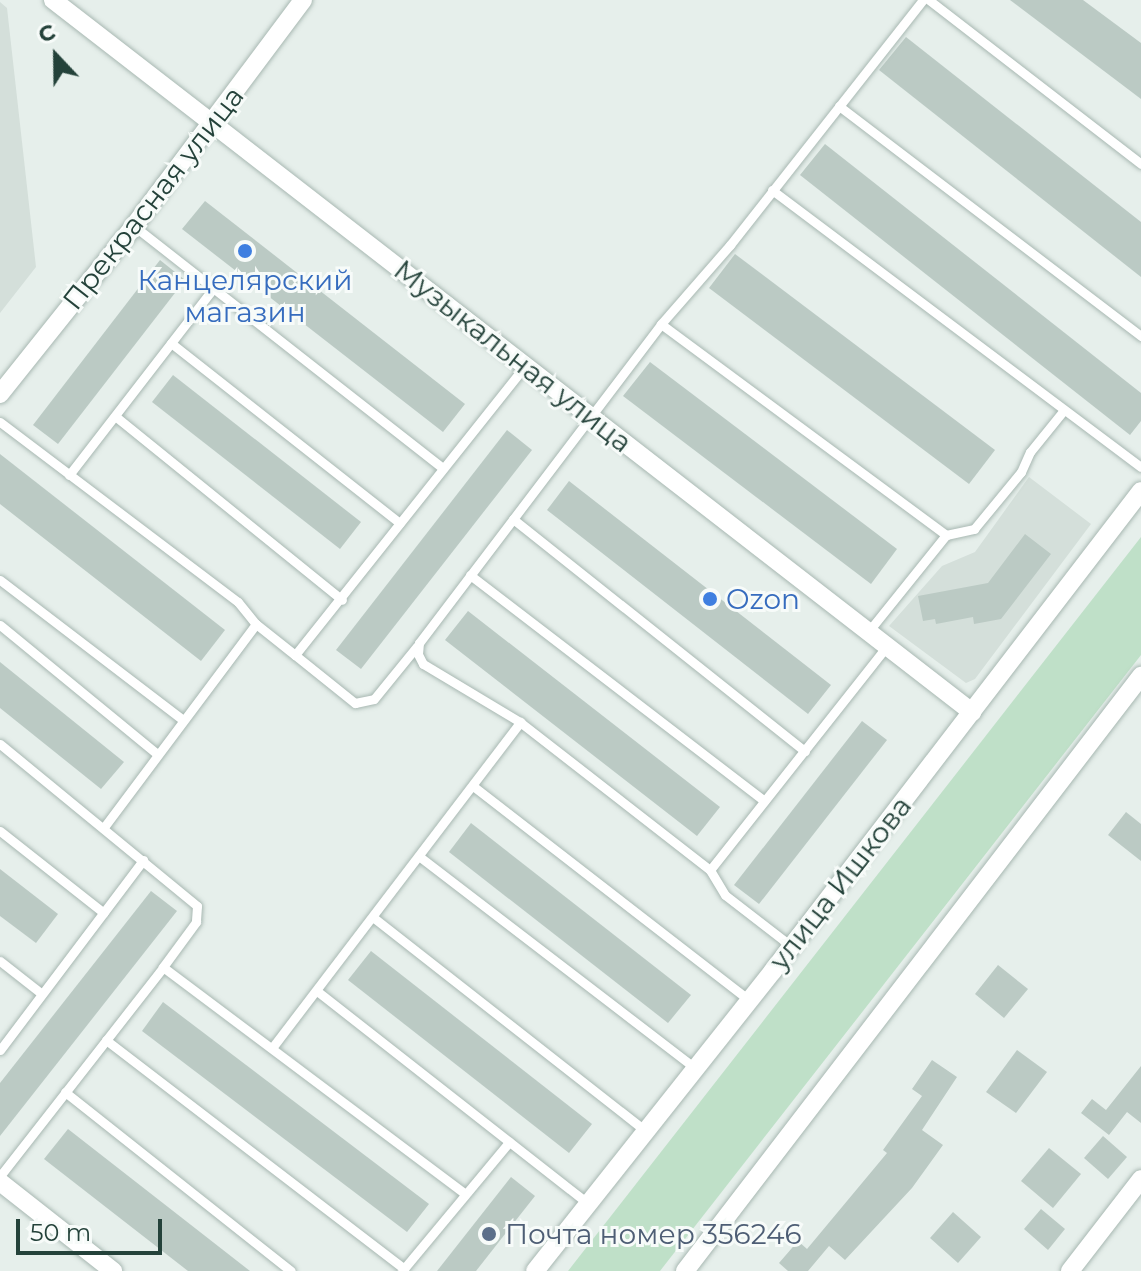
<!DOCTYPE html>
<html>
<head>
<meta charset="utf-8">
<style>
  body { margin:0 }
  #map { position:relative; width:1141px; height:1271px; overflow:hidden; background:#e6efeb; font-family:Montserrat,sans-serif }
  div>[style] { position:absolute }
  .built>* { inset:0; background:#d4dfda }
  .green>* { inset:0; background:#bfe0c8 }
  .building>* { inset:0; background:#bbcac4 }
  .roads { filter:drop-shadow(0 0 2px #a8b8b2) drop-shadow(0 0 2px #a8b8b2) }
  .service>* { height:9px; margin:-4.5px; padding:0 4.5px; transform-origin:4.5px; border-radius:4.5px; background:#fff }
  .minor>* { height:18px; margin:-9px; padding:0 9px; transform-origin:9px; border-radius:9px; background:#fff }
  .dots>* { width:22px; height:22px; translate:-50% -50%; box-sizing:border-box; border:4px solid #f7fbf9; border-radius:50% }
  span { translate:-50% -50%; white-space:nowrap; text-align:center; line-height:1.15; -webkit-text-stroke:6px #f7fbf9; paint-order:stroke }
  .street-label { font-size:28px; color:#24423a }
  .shop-label { font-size:28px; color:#366cbe }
  .left { translate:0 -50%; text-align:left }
  .service-label { font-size:28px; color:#4e5e75 }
  .north { position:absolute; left:16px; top:16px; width:80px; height:80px; -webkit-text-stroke:6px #f7fbf9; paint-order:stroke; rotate:338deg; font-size:22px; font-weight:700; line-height:32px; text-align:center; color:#24423a }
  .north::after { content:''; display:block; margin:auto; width:28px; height:36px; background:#24423a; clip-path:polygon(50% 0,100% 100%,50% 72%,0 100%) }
  .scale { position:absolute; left:16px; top:1219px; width:146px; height:36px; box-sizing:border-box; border:4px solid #24423a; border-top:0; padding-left:10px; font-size:24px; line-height:28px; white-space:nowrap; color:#24423a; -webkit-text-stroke:6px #f7fbf9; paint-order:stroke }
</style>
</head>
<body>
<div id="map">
  <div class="built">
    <div style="clip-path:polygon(0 2px,7px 8px,36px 267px,0 313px)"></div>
    <div style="clip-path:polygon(1029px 477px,1091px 524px,975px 679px,966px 683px,889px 626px,942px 566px,975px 552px)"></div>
  </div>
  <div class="green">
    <div style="clip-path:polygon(1141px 537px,1141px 655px,660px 1271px,568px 1271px)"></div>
  </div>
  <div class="building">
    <div style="clip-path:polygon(1010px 0,1083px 0,1141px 43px,1141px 99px)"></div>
    <div style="clip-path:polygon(906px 37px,1141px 222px,1141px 277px,879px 70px)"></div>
    <div style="clip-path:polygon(825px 144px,1141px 393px,1141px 421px,1130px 435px,800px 175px)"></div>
    <div style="clip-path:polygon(205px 201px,465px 404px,443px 432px,182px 229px)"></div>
    <div style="clip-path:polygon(735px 254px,995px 450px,969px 484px,709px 288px)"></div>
    <div style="clip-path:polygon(160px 260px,185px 280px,58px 444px,33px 425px)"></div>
    <div style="clip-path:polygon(650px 362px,897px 549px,871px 584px,623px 396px)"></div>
    <div style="clip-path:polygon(173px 375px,361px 522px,340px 549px,152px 402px)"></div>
    <div style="clip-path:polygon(507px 430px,532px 450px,361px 669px,336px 650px)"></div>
    <div style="clip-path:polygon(0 454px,225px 630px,201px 661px,0 504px)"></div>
    <div style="clip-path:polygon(569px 481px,831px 685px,808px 714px,547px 510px)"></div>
    <div style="clip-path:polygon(1025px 534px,1051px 554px,1001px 619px,974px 624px,973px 617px,936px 624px,935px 619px,923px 621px,918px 596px,988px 583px)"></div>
    <div style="clip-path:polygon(468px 611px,720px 807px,697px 836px,445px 640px)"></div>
    <div style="clip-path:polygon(0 662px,124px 762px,101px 789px,0 708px)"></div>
    <div style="clip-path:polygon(862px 721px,887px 740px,759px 904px,734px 885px)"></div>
    <div style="clip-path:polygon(1126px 812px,1141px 824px,1141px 861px,1108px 835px)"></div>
    <div style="clip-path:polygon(471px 823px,691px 995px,668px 1023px,449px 852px)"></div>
    <div style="clip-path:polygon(0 869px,58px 914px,36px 943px,0 916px)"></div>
    <div style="clip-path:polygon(151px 891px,177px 911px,0 1136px,0 1083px)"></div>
    <div style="clip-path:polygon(371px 951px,592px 1124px,569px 1153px,348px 980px)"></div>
    <div style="clip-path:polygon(998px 965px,1028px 989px,1004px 1018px,975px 994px)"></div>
    <div style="clip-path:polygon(163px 1002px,429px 1204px,407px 1232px,142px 1031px)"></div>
    <div style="clip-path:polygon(1017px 1050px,1047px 1072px,1016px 1113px,986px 1092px)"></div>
    <div style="clip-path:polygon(932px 1060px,957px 1077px,922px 1130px,943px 1145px,912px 1188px,845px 1260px,829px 1246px,808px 1271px,788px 1271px,779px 1263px,798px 1241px,807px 1249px,887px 1153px,883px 1150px,922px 1096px,912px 1089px)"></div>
    <div style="clip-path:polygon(1141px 1066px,1141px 1123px,1127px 1112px,1109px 1135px,1081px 1113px,1092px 1099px,1106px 1110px)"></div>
    <div style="clip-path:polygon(68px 1129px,250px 1271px,188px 1271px,44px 1159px)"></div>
    <div style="clip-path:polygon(1103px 1136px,1127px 1157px,1108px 1179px,1084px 1158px)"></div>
    <div style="clip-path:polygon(1049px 1148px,1081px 1174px,1053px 1208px,1021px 1181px)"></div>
    <div style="clip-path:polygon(511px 1177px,535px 1196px,476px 1271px,437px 1271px)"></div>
    <div style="clip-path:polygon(1041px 1209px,1065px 1229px,1048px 1250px,1024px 1229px)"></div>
    <div style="clip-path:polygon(953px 1212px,981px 1237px,958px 1263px,930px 1238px)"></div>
  </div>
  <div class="roads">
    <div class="service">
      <div style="left:929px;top:0;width:268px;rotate:37.7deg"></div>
      <div style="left:839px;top:106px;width:380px;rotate:37.3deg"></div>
      <div style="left:772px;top:190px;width:461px;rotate:36.9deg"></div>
      <div style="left:134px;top:226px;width:392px;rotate:38.1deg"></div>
      <div style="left:661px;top:324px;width:105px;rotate:-48.9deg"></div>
      <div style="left:730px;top:245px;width:312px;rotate:-51.8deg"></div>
      <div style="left:171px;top:343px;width:291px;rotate:38.2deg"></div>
      <div style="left:115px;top:416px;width:292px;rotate:39deg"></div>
      <div style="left:0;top:422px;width:298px;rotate:37.1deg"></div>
      <div style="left:238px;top:602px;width:28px;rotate:51deg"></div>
      <div style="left:256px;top:624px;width:254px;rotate:126.8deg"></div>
      <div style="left:69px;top:475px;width:235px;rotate:-52.3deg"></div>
      <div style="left:513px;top:519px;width:373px;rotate:38.5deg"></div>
      <div style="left:470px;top:575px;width:371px;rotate:37.5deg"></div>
      <div style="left:0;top:580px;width:229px;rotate:37.4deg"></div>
      <div style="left:256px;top:624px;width:50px;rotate:38.5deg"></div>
      <div style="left:295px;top:655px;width:371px;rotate:-51.5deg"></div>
      <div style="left:0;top:625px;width:203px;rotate:39.4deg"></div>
      <div style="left:868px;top:632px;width:124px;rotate:-51.2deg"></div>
      <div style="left:946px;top:535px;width:29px;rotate:-12deg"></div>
      <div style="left:974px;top:529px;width:74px;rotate:-50.5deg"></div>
      <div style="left:1021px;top:472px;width:22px;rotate:-66deg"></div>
      <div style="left:1030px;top:452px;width:54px;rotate:-51deg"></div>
      <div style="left:295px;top:655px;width:77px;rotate:38.7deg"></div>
      <div style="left:355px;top:703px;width:19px;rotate:-12deg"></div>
      <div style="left:374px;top:699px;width:68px;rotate:-50.9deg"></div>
      <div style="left:0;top:744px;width:255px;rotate:39.4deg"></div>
      <div style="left:197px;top:906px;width:16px;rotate:94deg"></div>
      <div style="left:196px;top:922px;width:56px;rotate:126.3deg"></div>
      <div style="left:473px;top:786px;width:349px;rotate:37.8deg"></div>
      <div style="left:0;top:831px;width:132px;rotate:38.3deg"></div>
      <div style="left:420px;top:857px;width:347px;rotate:37.5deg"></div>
      <div style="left:710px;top:870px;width:284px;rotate:-51.7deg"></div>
      <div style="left:374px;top:918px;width:347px;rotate:38.1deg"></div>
      <div style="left:791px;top:946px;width:83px;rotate:-142.3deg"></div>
      <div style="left:725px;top:895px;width:29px;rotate:-121deg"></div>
      <div style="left:710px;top:870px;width:241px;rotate:-142.1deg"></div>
      <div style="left:520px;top:722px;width:113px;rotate:-149.1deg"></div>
      <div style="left:423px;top:664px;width:11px;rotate:-117deg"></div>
      <div style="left:418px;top:654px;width:11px;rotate:-85deg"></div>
      <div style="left:419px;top:643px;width:400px;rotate:-52.8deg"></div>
      <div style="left:661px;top:324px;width:355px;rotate:36.5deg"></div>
      <div style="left:0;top:961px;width:53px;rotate:38.2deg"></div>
      <div style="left:317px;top:991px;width:345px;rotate:38.1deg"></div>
      <div style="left:106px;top:1040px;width:376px;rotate:37.5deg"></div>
      <div style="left:272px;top:1048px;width:410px;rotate:-52.7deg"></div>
      <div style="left:0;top:1050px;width:238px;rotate:-53deg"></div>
      <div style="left:65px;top:1092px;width:288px;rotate:38.4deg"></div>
      <div style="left:0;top:1176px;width:265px;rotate:-52deg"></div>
      <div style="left:163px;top:967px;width:378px;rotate:36.9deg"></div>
      <div style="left:402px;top:1271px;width:168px;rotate:-50.3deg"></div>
    </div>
    <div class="minor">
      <div style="left:53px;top:0;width:1163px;rotate:37.77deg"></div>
      <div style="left:0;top:394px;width:215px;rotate:-51.4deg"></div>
      <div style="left:134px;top:226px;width:282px;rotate:-53.2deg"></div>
      <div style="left:0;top:1182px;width:144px;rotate:38.2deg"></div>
      <div style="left:535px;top:1271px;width:382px;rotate:-51.6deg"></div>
      <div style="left:772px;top:972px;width:606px;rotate:-52.51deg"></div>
      <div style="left:685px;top:1271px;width:750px;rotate:-52.53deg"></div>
      <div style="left:1070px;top:1271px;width:116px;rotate:-52.3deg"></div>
    </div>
  </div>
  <div class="dots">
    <div style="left:245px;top:251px;background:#3f7fe0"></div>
    <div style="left:710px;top:599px;background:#3f7fe0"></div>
    <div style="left:489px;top:1234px;background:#5c6f8a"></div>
  </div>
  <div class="street-label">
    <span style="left:153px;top:198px;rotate:-52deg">Прекрасная улица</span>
    <span style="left:513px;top:356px;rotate:38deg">Музыкальная улица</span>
    <span style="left:840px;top:883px;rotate:-52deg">улица Ишкова</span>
  </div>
  <div class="shop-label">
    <span style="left:245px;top:296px">Канцелярский<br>магазин</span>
    <span class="left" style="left:726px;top:599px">Ozon</span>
  </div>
  <div class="service-label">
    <span class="left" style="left:505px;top:1234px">Почта номер 356246</span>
  </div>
  <div class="north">С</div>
  <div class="scale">50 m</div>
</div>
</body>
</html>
